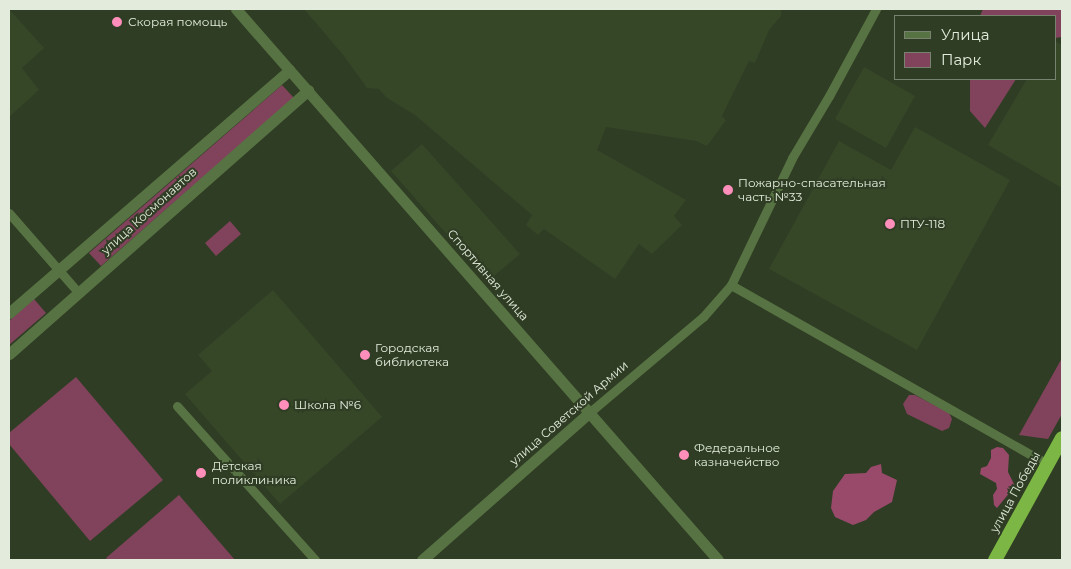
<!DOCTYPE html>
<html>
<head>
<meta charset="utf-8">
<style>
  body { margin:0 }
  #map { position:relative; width:1071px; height:569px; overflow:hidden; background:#2f3d24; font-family:Montserrat,sans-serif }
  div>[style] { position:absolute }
  .built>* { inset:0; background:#364728 }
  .green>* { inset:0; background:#81435c }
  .forest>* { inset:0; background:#994a6b }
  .minor>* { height:9px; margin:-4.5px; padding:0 4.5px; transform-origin:4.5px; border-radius:4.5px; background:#587343 }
  .tertiary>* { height:11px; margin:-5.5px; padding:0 5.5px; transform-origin:5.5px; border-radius:5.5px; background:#587343 }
  .trunk>* { height:14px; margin:-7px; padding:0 7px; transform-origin:7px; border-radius:7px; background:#7cb644 }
  .dots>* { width:14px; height:14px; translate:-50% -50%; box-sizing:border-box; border:2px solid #2f3d24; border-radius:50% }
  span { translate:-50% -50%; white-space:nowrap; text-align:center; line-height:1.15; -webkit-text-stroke:4px #2f3d24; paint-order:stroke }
  .poi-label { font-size:12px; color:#e3ecdc }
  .left { translate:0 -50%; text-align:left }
  .street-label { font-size:12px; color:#e3ecdc }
  .frame { position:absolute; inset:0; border:10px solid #e3ecdc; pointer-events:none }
  .legend { position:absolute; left:894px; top:15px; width:162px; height:65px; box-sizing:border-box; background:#2f3d24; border:1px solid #77836e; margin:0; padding:6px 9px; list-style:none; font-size:15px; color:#e3ecdc }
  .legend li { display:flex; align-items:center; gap:10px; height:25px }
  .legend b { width:25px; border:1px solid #77836e }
</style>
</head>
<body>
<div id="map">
  <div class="built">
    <div style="clip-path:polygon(9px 9px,44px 48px,22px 68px,39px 90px,9px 117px)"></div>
    <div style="clip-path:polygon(304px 9px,773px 9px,781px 10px,781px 16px,769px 30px,755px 63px,749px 61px,722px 116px,726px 120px,707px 146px,696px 141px,606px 127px,597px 150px,686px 200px,674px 216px,682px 225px,652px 254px,639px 244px,615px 279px,544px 229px,538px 235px,526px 225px,532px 215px,415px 115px,387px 98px,379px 89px,367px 88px,344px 56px)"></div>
    <div style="clip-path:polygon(1055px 41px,1062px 45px,1062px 188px,988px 145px,1027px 79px,1055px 79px)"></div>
    <div style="clip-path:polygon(864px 67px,915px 96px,886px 148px,835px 119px)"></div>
    <div style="clip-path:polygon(915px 127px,1010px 180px,917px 350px,769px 269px,839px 141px,891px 170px)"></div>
    <div style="clip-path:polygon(422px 144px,520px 254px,488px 281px,391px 171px)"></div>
    <div style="clip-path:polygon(273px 290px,382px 417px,280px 504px,185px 394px,212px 371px,198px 355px)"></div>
  </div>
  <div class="green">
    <div style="clip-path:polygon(983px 9px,1062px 9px,1062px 37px,1055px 38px,1055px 16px,980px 16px)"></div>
    <div style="clip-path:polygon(970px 79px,1016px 79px,985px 128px,970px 111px)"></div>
    <div style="clip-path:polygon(282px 85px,294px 98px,101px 266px,89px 253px)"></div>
    <div style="clip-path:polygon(230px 221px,241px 234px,216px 256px,205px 243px)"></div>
    <div style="clip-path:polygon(34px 299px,46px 313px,9px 345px,9px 321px)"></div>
    <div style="clip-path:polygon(1062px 358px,1062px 414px,1048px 439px,1019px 435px)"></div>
    <div style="clip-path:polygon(76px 377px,163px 480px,90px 541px,9px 444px,9px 433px)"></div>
    <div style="clip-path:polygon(909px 395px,915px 395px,949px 413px,952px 419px,949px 428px,942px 431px,907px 414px,903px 404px)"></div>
    <div style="clip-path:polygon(179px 495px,235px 560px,108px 560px,106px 558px)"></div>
  </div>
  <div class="forest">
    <div style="clip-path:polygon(997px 447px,1003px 448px,1009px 455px,1008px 472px,1015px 486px,997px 508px,994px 505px,993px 495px,997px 489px,996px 483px,980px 474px,981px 468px,987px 466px,991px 458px,991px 450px)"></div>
    <div style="clip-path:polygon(881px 464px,882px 473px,897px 480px,892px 502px,874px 512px,866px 520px,853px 525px,835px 517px,831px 508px,833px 491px,845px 474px,866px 473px,871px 467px)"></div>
  </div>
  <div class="minor">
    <div style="left:9px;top:213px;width:105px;rotate:48.9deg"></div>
    <div style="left:731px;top:285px;width:364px;rotate:29.5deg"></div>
    <div style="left:177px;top:406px;width:207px;rotate:48.1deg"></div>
    <div style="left:590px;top:412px;width:148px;rotate:-40.1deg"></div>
    <div style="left:703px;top:317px;width:43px;rotate:-48.8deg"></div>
    <div style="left:731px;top:285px;width:141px;rotate:-64.3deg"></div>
    <div style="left:792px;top:158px;width:72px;rotate:-59.2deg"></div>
    <div style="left:829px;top:96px;width:99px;rotate:-61.6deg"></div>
  </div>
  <div class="tertiary">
    <div style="left:236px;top:9px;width:732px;rotate:48.82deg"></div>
    <div style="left:9px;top:313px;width:371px;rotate:-40.9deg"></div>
    <div style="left:9px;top:354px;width:399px;rotate:-41.4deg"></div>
    <div style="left:422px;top:560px;width:224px;rotate:-41.4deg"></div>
  </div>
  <div class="trunk">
    <div style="left:995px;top:560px;width:139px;rotate:-61.2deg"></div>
  </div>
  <div class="dots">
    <div style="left:117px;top:22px;background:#ff8ebb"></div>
    <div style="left:728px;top:190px;background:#ff8ebb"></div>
    <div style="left:890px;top:224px;background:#ff8ebb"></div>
    <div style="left:365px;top:355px;background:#ff8ebb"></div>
    <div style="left:284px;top:405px;background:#ff8ebb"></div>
    <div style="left:684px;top:455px;background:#ff8ebb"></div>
    <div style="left:201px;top:473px;background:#ff8ebb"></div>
  </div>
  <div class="poi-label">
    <span class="left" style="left:128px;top:22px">Скорая помощь</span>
    <span class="left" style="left:738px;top:190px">Пожарно-спасательная<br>часть №33</span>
    <span class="left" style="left:900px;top:224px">ПТУ-118</span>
    <span class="left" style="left:375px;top:355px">Городская<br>библиотека</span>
    <span class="left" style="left:294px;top:405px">Школа №6</span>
    <span class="left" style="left:694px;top:455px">Федеральное<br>казначейство</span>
    <span class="left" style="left:212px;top:473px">Детская<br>поликлиника</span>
  </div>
  <div class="street-label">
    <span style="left:149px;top:211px;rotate:-42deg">улица Космонавтов</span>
    <span style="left:488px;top:275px;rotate:49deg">Спортивная улица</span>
    <span style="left:569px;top:413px;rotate:-41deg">улица Советской Армии</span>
    <span style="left:1015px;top:492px;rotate:-61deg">улица Победы</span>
  </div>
  <div class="frame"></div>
  <ul class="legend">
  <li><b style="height:6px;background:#587343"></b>Улица</li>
  <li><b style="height:14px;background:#81435c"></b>Парк</li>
  </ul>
</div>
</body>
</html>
